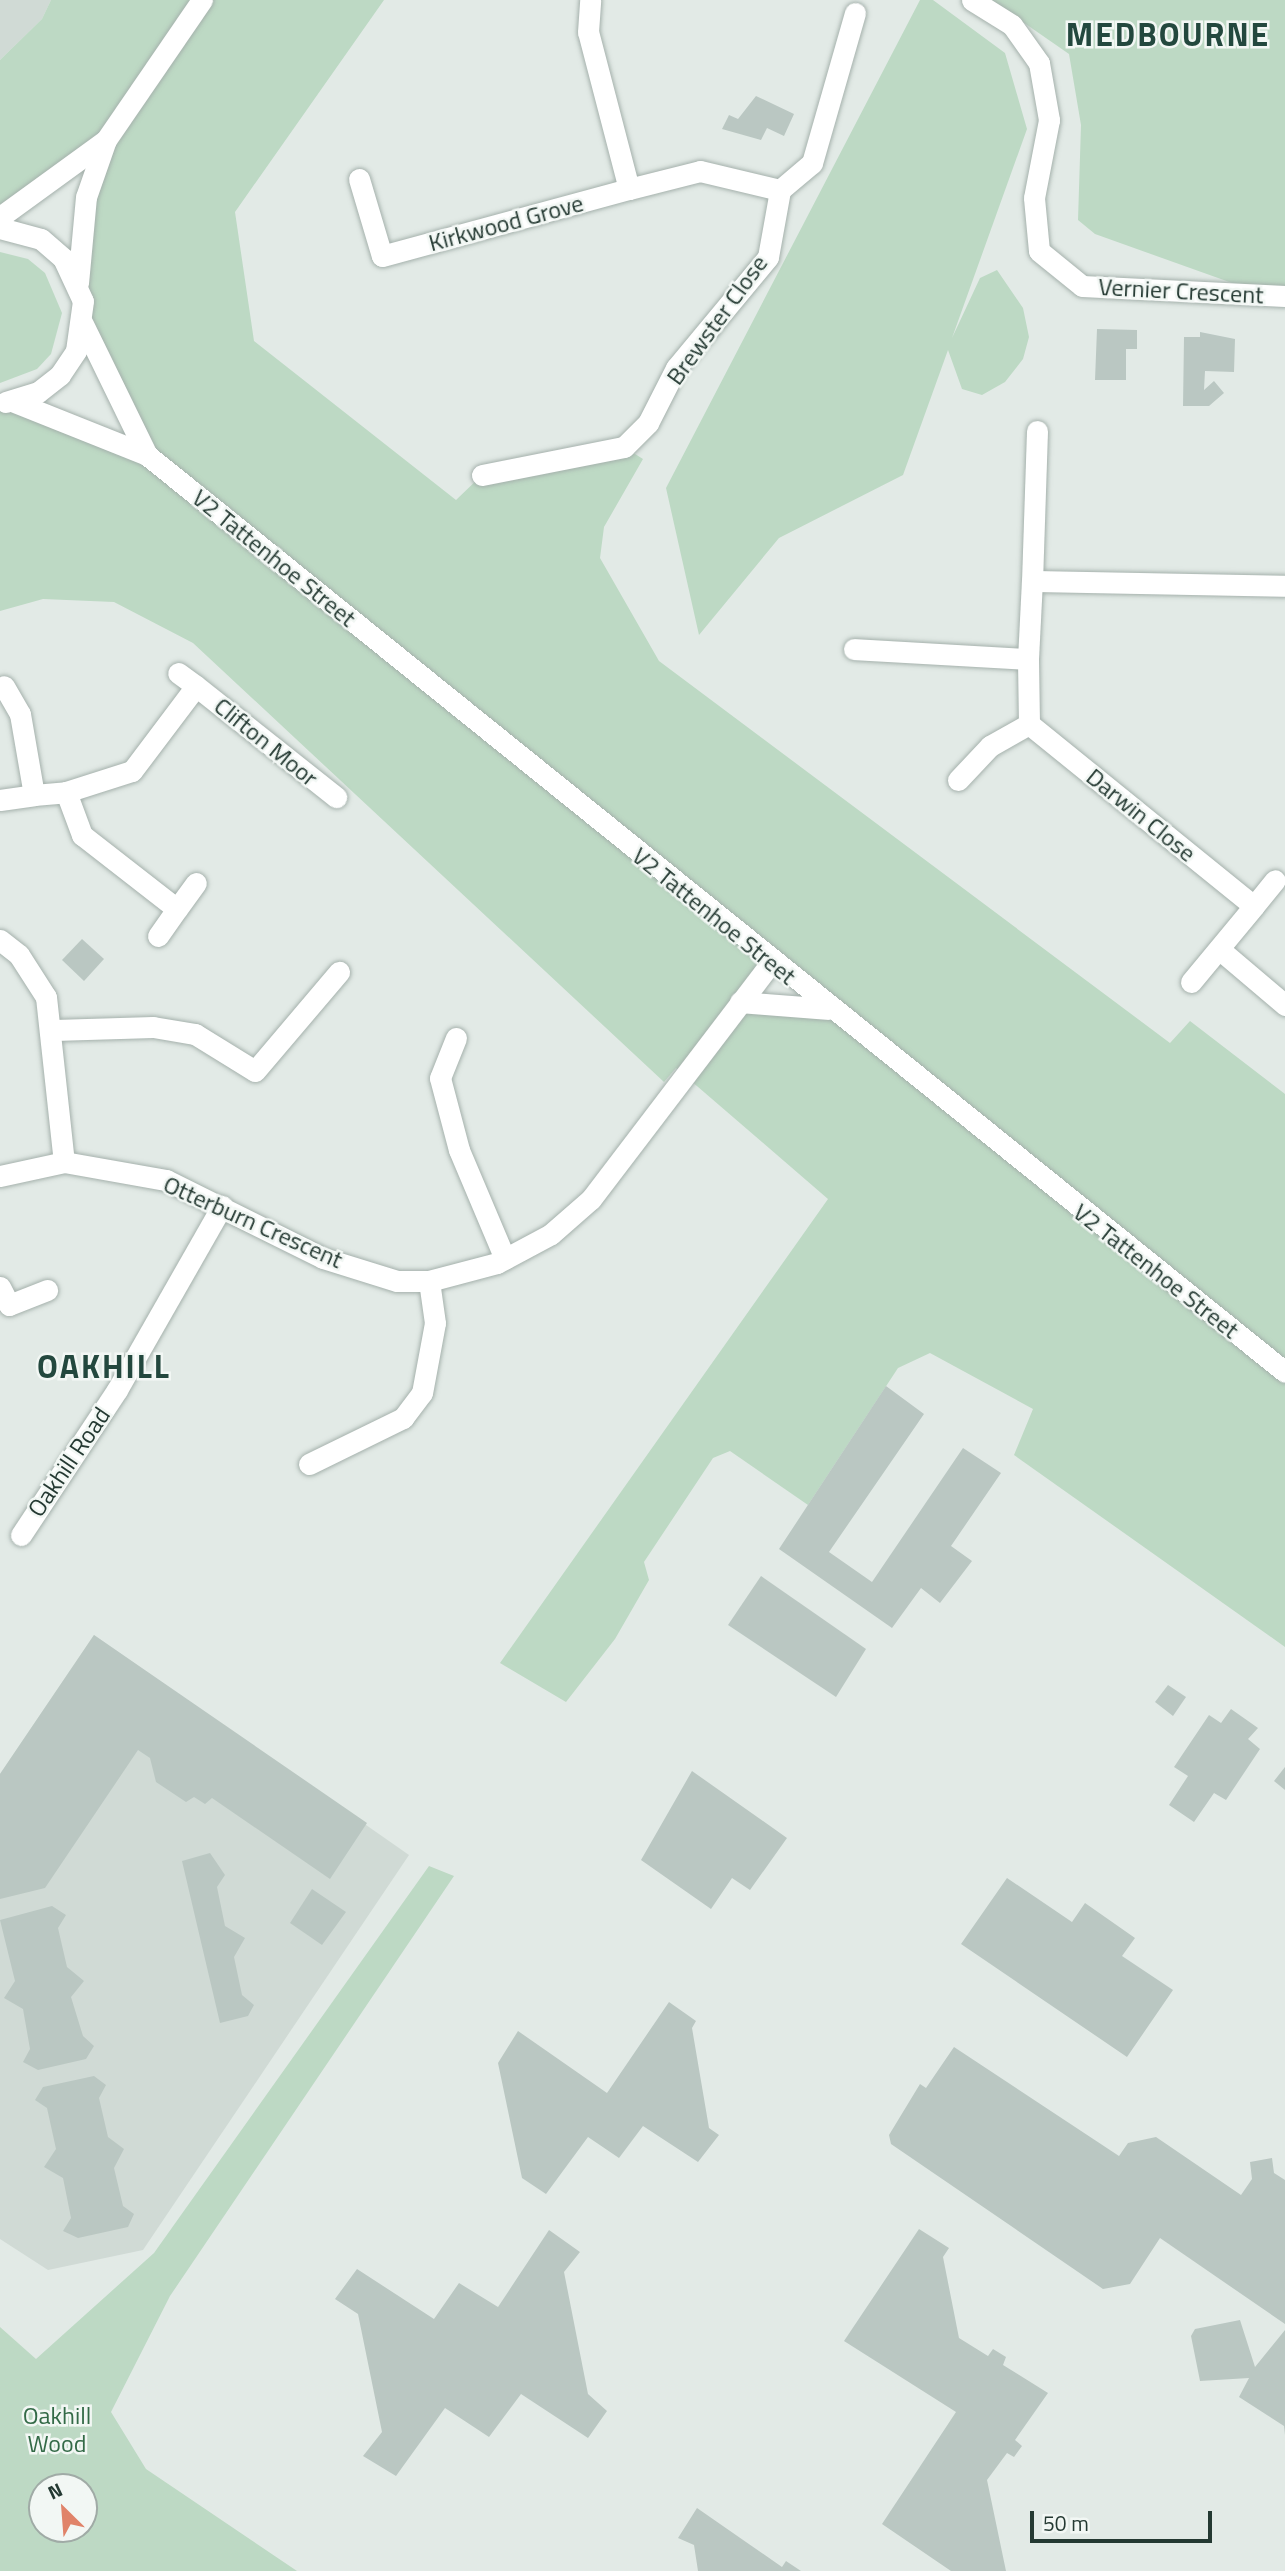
<!DOCTYPE html>
<html>
<head>
<meta charset="utf-8">
<style>
  body { margin:0 }
  #map { position:relative; width:1285px; height:2571px; overflow:hidden; background:#e2eae6; font-family:"Titillium Web",sans-serif }
  div>[style] { position:absolute }
  .built>* { inset:0; background:#d0dad5 }
  .green>* { inset:0; background:#bdd9c4 }
  .building>* { inset:0; background:#bac7c2 }
  .roads { filter:drop-shadow(0 0 2px #a5b1ac) drop-shadow(0 0 2px #a5b1ac) }
  .street>* { height:21px; margin:-10.5px; padding:0 10.5px; transform-origin:10.5px; border-radius:10.5px; background:#fff }
  .secondary>* { height:21px; margin:-10.5px; padding:0 10.5px; transform-origin:10.5px; border-radius:10.5px; background:#fff }
  span { translate:-50% -50%; white-space:nowrap; text-align:center; line-height:1.15; -webkit-text-stroke:5px #f2f7f4; paint-order:stroke }
  .street-label { font-size:24px; color:#243932 }
  .park-label { font-size:24px; color:#336a47 }
  .district-label { font-size:32px; color:#23483e; font-weight:700; letter-spacing:2px }
  .north { position:absolute; left:28px; top:2473px; width:70px; height:70px; box-sizing:border-box; background:#f2f7f4; border:2px solid #a0aba6; border-radius:50%; rotate:335deg; font-size:19px; font-weight:700; line-height:28px; text-align:center; color:#243932 }
  .north::after { content:''; display:block; margin:auto; width:24px; height:32px; background:#e08369; clip-path:polygon(50% 0,100% 100%,50% 72%,0 100%) }
  .scale { position:absolute; left:1030px; top:2511px; width:182px; height:32px; box-sizing:border-box; border:4px solid #243932; border-top:0; padding-left:9px; font-size:21px; line-height:24px; white-space:nowrap; color:#243932; -webkit-text-stroke:5px #f2f7f4; paint-order:stroke }
</style>
</head>
<body>
<div id="map">
  <div class="built">
    <div style="clip-path:polygon(0 0,51px 0,42px 19px,0 60px)"></div>
    <div style="clip-path:polygon(94px 1635px,409px 1855px,143px 2250px,48px 2270px,0 2239px,0 1774px)"></div>
  </div>
  <div class="green">
    <div style="clip-path:polygon(evenodd,51px 0,384px 0,235px 212px,254px 341px,456px 500px,482px 475px,624px 447px,643px 459px,604px 527px,600px 558px,659px 661px,1170px 1043px,1190px 1021px,1285px 1094px,1285px 1647px,1014px 1455px,1033px 1409px,930px 1353px,898px 1368px,808px 1505px,730px 1451px,713px 1458px,644px 1562px,649px 1580px,615px 1639px,566px 1702px,500px 1663px,828px 1199px,676px 1068px,664px 1082px,193px 643px,114px 602px,43px 599px,0 611px,0 402px,145px 454px,109px 386px,78px 283px,105px 142px,0 217px,0 60px,42px 19px,51px 0,771px 963px,828px 1009px,740px 1001px,771px 963px)"></div>
    <div style="clip-path:polygon(920px 0,933px 0,1005px 53px,1027px 129px,952px 338px,980px 278px,997px 270px,1023px 308px,1029px 337px,1023px 359px,1005px 382px,982px 395px,962px 389px,948px 350px,903px 475px,779px 538px,699px 635px,666px 488px)"></div>
    <div style="clip-path:polygon(991px 0,1285px 0,1285px 302px,1095px 234px,1078px 220px,1081px 125px,1069px 54px)"></div>
    <div style="clip-path:polygon(0 252px,28px 259px,45px 273px,62px 313px,51px 354px,37px 369px,0 383px)"></div>
    <div style="clip-path:polygon(evenodd,429px 1866px,454px 1876px,170px 2296px,111px 2412px,146px 2469px,297px 2571px,0 2571px,0 2327px,36px 2359px,154px 2253px,429px 1866px,42px 2487px,84px 2487px,84px 2529px,42px 2529px,42px 2487px)"></div>
  </div>
  <div class="building">
    <div style="clip-path:polygon(756px 96px,794px 114px,784px 136px,767px 128px,761px 140px,722px 129px,729px 115px,738px 119px)"></div>
    <div style="clip-path:polygon(1097px 329px,1137px 330px,1137px 349px,1126px 349px,1126px 380px,1095px 380px)"></div>
    <div style="clip-path:polygon(1200px 332px,1235px 339px,1234px 372px,1205px 371px,1204px 390px,1214px 381px,1224px 393px,1209px 406px,1183px 406px,1184px 337px,1200px 337px)"></div>
    <div style="clip-path:polygon(82px 939px,104px 959px,84px 981px,62px 960px)"></div>
    <div style="clip-path:polygon(886px 1386px,924px 1414px,829px 1552px,872px 1582px,963px 1448px,1001px 1473px,951px 1546px,972px 1561px,940px 1603px,921px 1588px,892px 1628px,779px 1549px)"></div>
    <div style="clip-path:polygon(761px 1576px,866px 1649px,836px 1697px,728px 1625px)"></div>
    <div style="clip-path:polygon(94px 1635px,367px 1823px,330px 1879px,212px 1798px,205px 1804px,194px 1797px,186px 1802px,156px 1782px,150px 1758px,138px 1750px,45px 1888px,0 1899px,0 1774px)"></div>
    <div style="clip-path:polygon(1168px 1685px,1186px 1697px,1173px 1716px,1155px 1702px)"></div>
    <div style="clip-path:polygon(1231px 1709px,1258px 1728px,1248px 1739px,1260px 1749px,1226px 1800px,1214px 1793px,1194px 1822px,1169px 1805px,1188px 1776px,1174px 1767px,1209px 1715px,1221px 1723px)"></div>
    <div style="clip-path:polygon(1285px 1767px,1285px 1790px,1274px 1781px)"></div>
    <div style="clip-path:polygon(692px 1771px,787px 1838px,750px 1890px,732px 1878px,711px 1909px,641px 1860px)"></div>
    <div style="clip-path:polygon(210px 1853px,225px 1875px,217px 1887px,225px 1926px,245px 1938px,234px 1957px,242px 1995px,254px 2005px,248px 2016px,220px 2023px,182px 1861px)"></div>
    <div style="clip-path:polygon(1007px 1878px,1072px 1922px,1085px 1903px,1135px 1938px,1122px 1956px,1173px 1990px,1127px 2057px,961px 1944px)"></div>
    <div style="clip-path:polygon(312px 1889px,346px 1912px,322px 1945px,290px 1923px)"></div>
    <div style="clip-path:polygon(52px 1906px,66px 1915px,58px 1928px,67px 1967px,84px 1981px,71px 1997px,83px 2036px,94px 2046px,86px 2059px,38px 2070px,23px 2062px,30px 2049px,23px 2009px,4px 1998px,15px 1981px,0 1920px)"></div>
    <div style="clip-path:polygon(669px 2002px,696px 2021px,692px 2028px,709px 2128px,719px 2135px,698px 2162px,643px 2126px,619px 2158px,588px 2137px,546px 2194px,522px 2178px,498px 2063px,518px 2031px,607px 2093px)"></div>
    <div style="clip-path:polygon(954px 2047px,1119px 2156px,1128px 2143px,1156px 2137px,1241px 2195px,1252px 2179px,1250px 2162px,1272px 2158px,1274px 2173px,1285px 2180px,1285px 2324px,1160px 2238px,1130px 2284px,1103px 2289px,891px 2144px,889px 2135px,920px 2084px,926px 2088px)"></div>
    <div style="clip-path:polygon(94px 2076px,106px 2085px,99px 2098px,108px 2137px,124px 2149px,114px 2168px,123px 2206px,134px 2214px,128px 2227px,78px 2238px,63px 2231px,71px 2218px,63px 2178px,44px 2167px,56px 2149px,47px 2108px,35px 2100px,43px 2087px)"></div>
    <div style="clip-path:polygon(919px 2229px,949px 2248px,943px 2257px,959px 2338px,988px 2356px,993px 2349px,1006px 2357px,1003px 2365px,1048px 2393px,1015px 2440px,1022px 2446px,1014px 2457px,1007px 2453px,987px 2480px,1006px 2571px,951px 2571px,882px 2524px,956px 2412px,844px 2341px)"></div>
    <div style="clip-path:polygon(549px 2230px,580px 2252px,564px 2272px,588px 2394px,607px 2411px,588px 2438px,521px 2394px,489px 2437px,445px 2408px,396px 2476px,363px 2456px,382px 2432px,358px 2314px,335px 2299px,357px 2269px,434px 2319px,459px 2283px,498px 2307px)"></div>
    <div style="clip-path:polygon(1240px 2320px,1255px 2367px,1285px 2330px,1285px 2435px,1284px 2426px,1239px 2397px,1249px 2378px,1200px 2381px,1191px 2336px,1195px 2329px)"></div>
    <div style="clip-path:polygon(697px 2508px,782px 2567px,786px 2561px,801px 2571px,698px 2571px,694px 2545px,678px 2538px)"></div>
  </div>
  <div class="roads">
    <div class="street">
      <div style="left:972px;top:0;width:47px;rotate:32deg"></div>
      <div style="left:1012px;top:25px;width:47px;rotate:54.6deg"></div>
      <div style="left:1039px;top:63px;width:58px;rotate:80deg"></div>
      <div style="left:1049px;top:120px;width:79px;rotate:100.9deg"></div>
      <div style="left:1034px;top:198px;width:53px;rotate:84.6deg"></div>
      <div style="left:1039px;top:251px;width:55px;rotate:39.1deg"></div>
      <div style="left:1082px;top:286px;width:203px;rotate:2.8deg"></div>
      <div style="left:359px;top:179px;width:80px;rotate:73.4deg"></div>
      <div style="left:382px;top:256px;width:256px;rotate:-15.2deg"></div>
      <div style="left:629px;top:189px;width:162px;rotate:-104.6deg"></div>
      <div style="left:588px;top:32px;width:32px;rotate:-86deg"></div>
      <div style="left:629px;top:189px;width:73px;rotate:-14.2deg"></div>
      <div style="left:700px;top:171px;width:82px;rotate:13.4deg"></div>
      <div style="left:1037px;top:431px;width:150px;rotate:91.9deg"></div>
      <div style="left:1032px;top:581px;width:253px;rotate:1.1deg"></div>
      <div style="left:482px;top:475px;width:145px;rotate:-11.2deg"></div>
      <div style="left:624px;top:447px;width:34px;rotate:-45deg"></div>
      <div style="left:648px;top:423px;width:62px;rotate:-63deg"></div>
      <div style="left:676px;top:368px;width:144px;rotate:-50.3deg"></div>
      <div style="left:768px;top:257px;width:68px;rotate:-79.8deg"></div>
      <div style="left:780px;top:190px;width:42px;rotate:-40.2deg"></div>
      <div style="left:812px;top:163px;width:156px;rotate:-74deg"></div>
      <div style="left:854px;top:649px;width:174px;rotate:3.3deg"></div>
      <div style="left:1028px;top:659px;width:78px;rotate:-87.1deg"></div>
      <div style="left:196px;top:686px;width:179px;rotate:38.4deg"></div>
      <div style="left:1029px;top:724px;width:289px;rotate:39deg"></div>
      <div style="left:1254px;top:906px;width:33px;rotate:-51deg"></div>
      <div style="left:958px;top:780px;width:47px;rotate:-46.7deg"></div>
      <div style="left:990px;top:746px;width:45px;rotate:-29.4deg"></div>
      <div style="left:1029px;top:724px;width:65px;rotate:-90.9deg"></div>
      <div style="left:66px;top:792px;width:69px;rotate:-17.7deg"></div>
      <div style="left:132px;top:771px;width:106px;rotate:-53deg"></div>
      <div style="left:196px;top:686px;width:22px;rotate:-144deg"></div>
      <div style="left:34px;top:795px;width:32px;rotate:-5deg"></div>
      <div style="left:66px;top:792px;width:46px;rotate:69.6deg"></div>
      <div style="left:82px;top:835px;width:120px;rotate:37.9deg"></div>
      <div style="left:177px;top:909px;width:32px;rotate:-54deg"></div>
      <div style="left:0;top:800px;width:34px;rotate:-8deg"></div>
      <div style="left:34px;top:795px;width:82px;rotate:-99.8deg"></div>
      <div style="left:20px;top:714px;width:32px;rotate:-120deg"></div>
      <div style="left:158px;top:936px;width:33px;rotate:-55deg"></div>
      <div style="left:0;top:940px;width:24px;rotate:38deg"></div>
      <div style="left:19px;top:955px;width:50px;rotate:57.3deg"></div>
      <div style="left:46px;top:997px;width:166px;rotate:83.8deg"></div>
      <div style="left:1219px;top:949px;width:87px;rotate:40.3deg"></div>
      <div style="left:1191px;top:982px;width:99px;rotate:-50.3deg"></div>
      <div style="left:740px;top:1002px;width:89px;rotate:4.5deg"></div>
      <div style="left:54px;top:1030px;width:99px;rotate:-1.7deg"></div>
      <div style="left:153px;top:1027px;width:43px;rotate:9.5deg"></div>
      <div style="left:195px;top:1034px;width:70px;rotate:31.7deg"></div>
      <div style="left:255px;top:1071px;width:130px;rotate:-49.7deg"></div>
      <div style="left:456px;top:1038px;width:43px;rotate:111.8deg"></div>
      <div style="left:440px;top:1078px;width:74px;rotate:75.2deg"></div>
      <div style="left:459px;top:1150px;width:118px;rotate:67.1deg"></div>
      <div style="left:0;top:1176px;width:66px;rotate:-12.3deg"></div>
      <div style="left:64px;top:1162px;width:104px;rotate:10deg"></div>
      <div style="left:166px;top:1180px;width:175px;rotate:26.4deg"></div>
      <div style="left:323px;top:1258px;width:77px;rotate:17.3deg"></div>
      <div style="left:397px;top:1281px;width:32px"></div>
      <div style="left:429px;top:1281px;width:70px;rotate:-14.8deg"></div>
      <div style="left:497px;top:1263px;width:61px;rotate:-28.2deg"></div>
      <div style="left:551px;top:1234px;width:53px;rotate:-41.2deg"></div>
      <div style="left:591px;top:1199px;width:297px;rotate:-52.7deg"></div>
      <div style="left:0;top:1287px;width:20px;rotate:63deg"></div>
      <div style="left:9px;top:1305px;width:41px;rotate:-21.5deg"></div>
      <div style="left:309px;top:1464px;width:105px;rotate:-26.1deg"></div>
      <div style="left:403px;top:1418px;width:31px;rotate:-53deg"></div>
      <div style="left:422px;top:1393px;width:71px;rotate:-79.5deg"></div>
      <div style="left:435px;top:1323px;width:42px;rotate:-98.1deg"></div>
      <div style="left:21px;top:1535px;width:174px;rotate:-56.5deg"></div>
      <div style="left:117px;top:1390px;width:212px;rotate:-60.3deg"></div>
    </div>
    <div class="secondary">
      <div style="left:0;top:217px;width:131px;rotate:-36deg"></div>
      <div style="left:0;top:228px;width:42px;rotate:15deg"></div>
      <div style="left:41px;top:239px;width:29px;rotate:41deg"></div>
      <div style="left:63px;top:258px;width:47px;rotate:65.1deg"></div>
      <div style="left:83px;top:301px;width:50px;rotate:98deg"></div>
      <div style="left:76px;top:351px;width:29px;rotate:124deg"></div>
      <div style="left:60px;top:375px;width:28px;rotate:142deg"></div>
      <div style="left:38px;top:392px;width:34px;rotate:163deg"></div>
      <div style="left:78px;top:283px;width:86px;rotate:-84.7deg"></div>
      <div style="left:86px;top:197px;width:60px;rotate:-70.7deg"></div>
      <div style="left:106px;top:140px;width:170px;rotate:-55.6deg"></div>
      <div style="left:83px;top:324px;width:146px;rotate:64deg"></div>
      <div style="left:12px;top:401px;width:145px;rotate:21.8deg"></div>
      <div style="left:147px;top:455px;width:1461px;rotate:38.86deg"></div>
    </div>
  </div>
  <div class="street-label">
    <span style="left:506px;top:223px;rotate:-15deg">Kirkwood Grove</span>
    <span style="left:1181px;top:291px;rotate:3deg">Vernier Crescent</span>
    <span style="left:717px;top:320px;rotate:-54deg">Brewster Close</span>
    <span style="left:274px;top:558px;rotate:39deg">V2 Tattenhoe Street</span>
    <span style="left:266px;top:742px;rotate:39deg">Clifton Moor</span>
    <span style="left:1141px;top:815px;rotate:39deg">Darwin Close</span>
    <span style="left:714px;top:916px;rotate:39deg">V2 Tattenhoe Street</span>
    <span style="left:253px;top:1222px;rotate:24deg">Otterburn Crescent</span>
    <span style="left:1156px;top:1271px;rotate:38deg">V2 Tattenhoe Street</span>
    <span style="left:69px;top:1462px;rotate:-56deg">Oakhill Road</span>
  </div>
  <div class="park-label">
    <span style="left:57px;top:2430px">Oakhill<br>Wood</span>
  </div>
  <div class="district-label">
    <span style="left:1168px;top:34px">MEDBOURNE</span>
    <span style="left:104px;top:1366px">OAKHILL</span>
  </div>
  <div class="north">N</div>
  <div class="scale">50 m</div>
</div>
</body>
</html>
